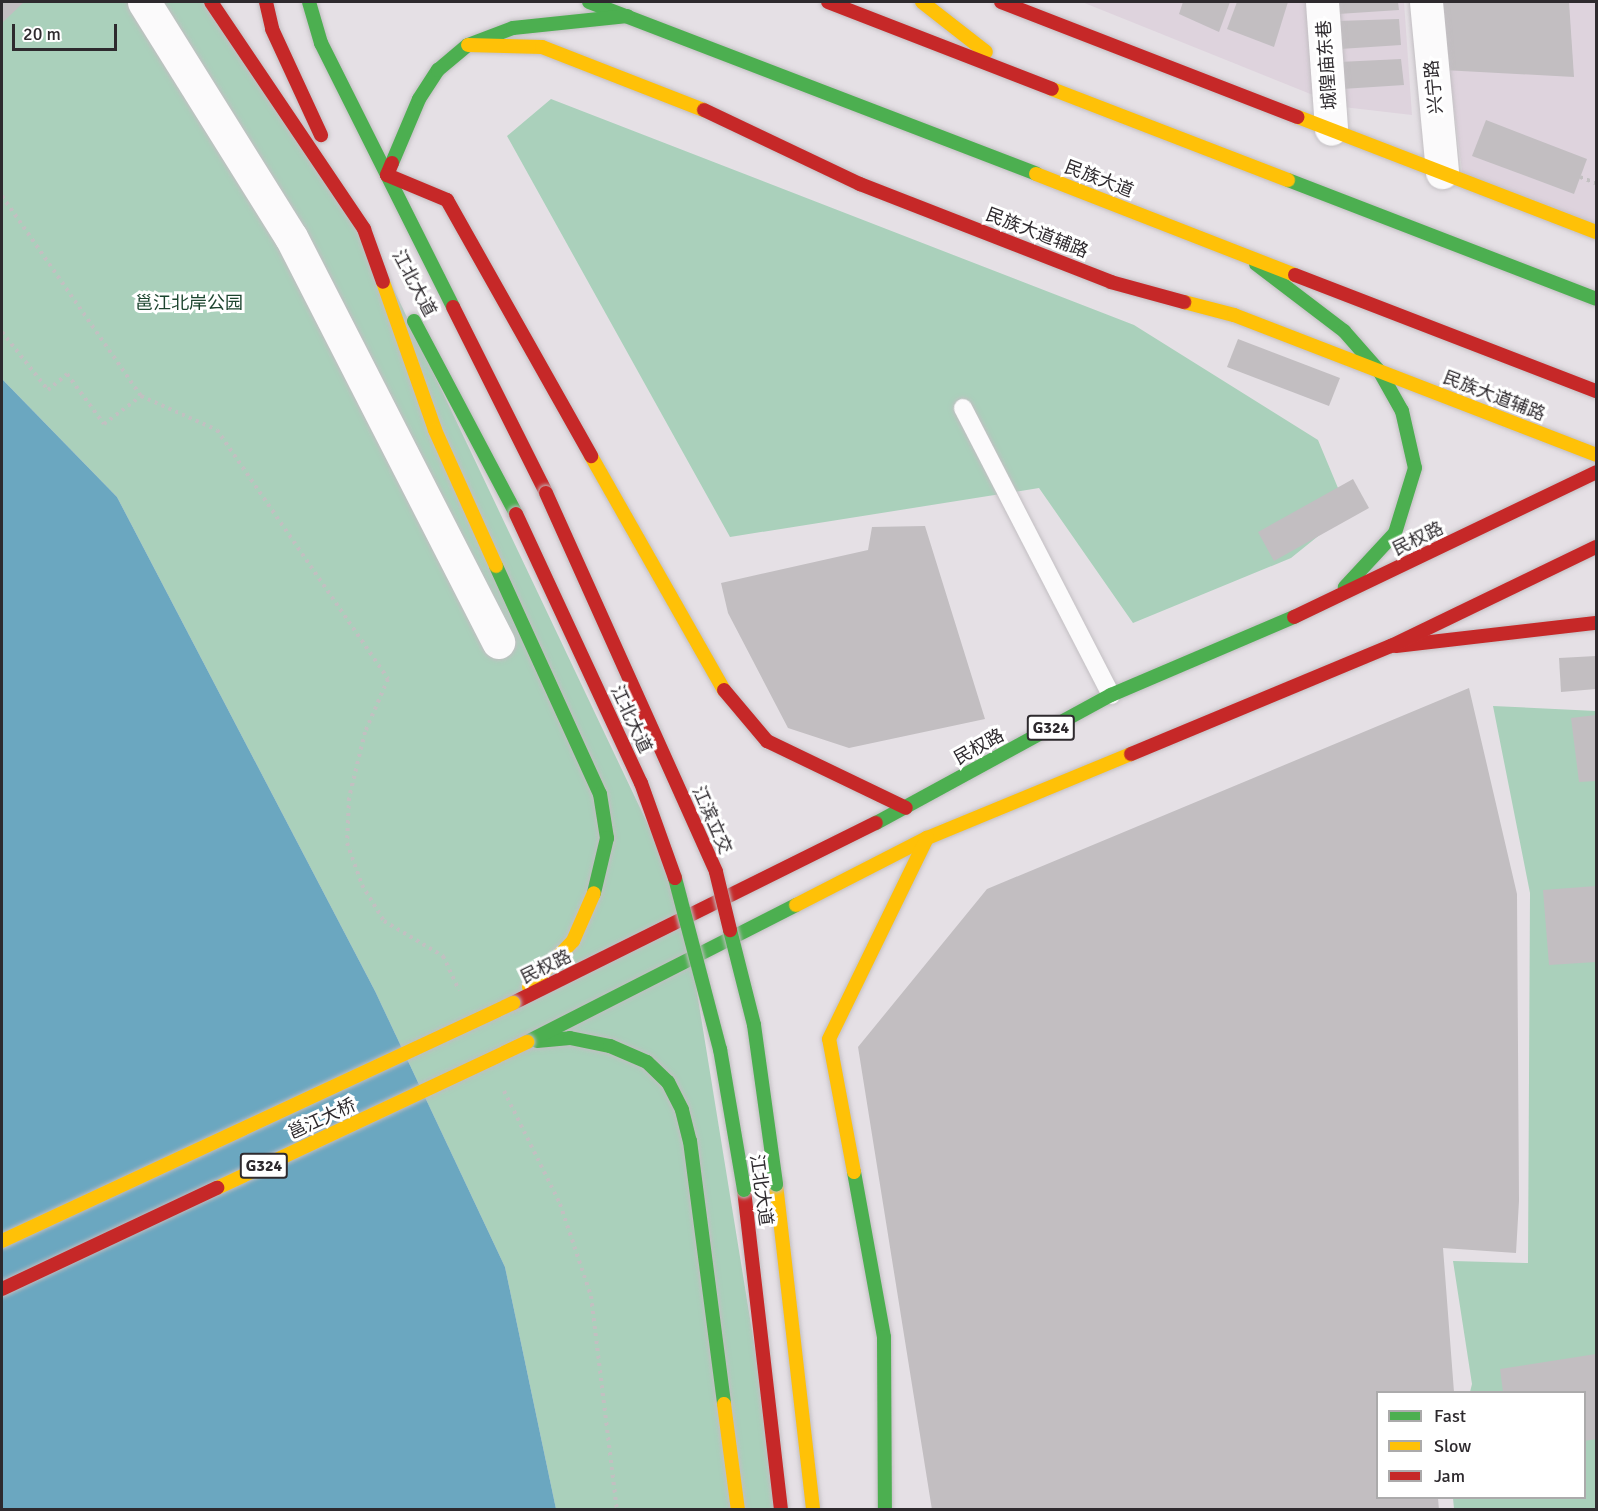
<!DOCTYPE html>
<html>
<head>
<meta charset="utf-8">
<style>
  body { margin:0 }
  #map { position:relative; width:1598px; height:1511px; overflow:hidden; background:#e5e0e5; font-family:Signika,"Noto Sans SC",sans-serif }
  div>[style] { position:absolute }
  .built>* { inset:0; background:#ded3dd }
  .green>* { inset:0; background:#aad0bb }
  .water>* { inset:0; background:#6ba7c0 }
  .building>* { inset:0; background:#c2bec1 }
  .path>* { height:4px; margin-top:-2px; transform-origin:0; background:repeating-linear-gradient(90deg,#c2c0c1 0 3px,transparent 0 7.5px) }
  .roads { filter:drop-shadow(0 0 2px #c2bec2) drop-shadow(0 0 2px #c2bec2) }
  .lane>* { height:18px; margin:-9px; padding:0 9px; transform-origin:9px; border-radius:9px; background:#fbfafb }
  .street>* { height:33px; margin:-16.5px; padding:0 16.5px; transform-origin:16.5px; border-radius:16.5px; background:#fbfafb }
  .fast>* { height:14px; margin:-7px; padding:0 7px; transform-origin:7px; border-radius:7px; background:#4caf50 }
  .slow>* { height:14px; margin:-7px; padding:0 7px; transform-origin:7px; border-radius:7px; background:#ffc107 }
  .jam>* { height:14px; margin:-7px; padding:0 7px; transform-origin:7px; border-radius:7px; background:#c62828 }
  .bridges { filter:drop-shadow(0 0 2px #c0bdc0) drop-shadow(0 0 2px #c0bdc0) }
  .fast-bridge>* { height:14px; margin:-7px; padding:0 7px; transform-origin:7px; border-radius:7px; background:#4caf50 }
  .slow-bridge>* { height:14px; margin:-7px; padding:0 7px; transform-origin:7px; border-radius:7px; background:#ffc107 }
  .jam-bridge>* { height:14px; margin:-7px; padding:0 7px; transform-origin:7px; border-radius:7px; background:#c62828 }
  span { translate:-50% -50%; white-space:nowrap; text-align:center; line-height:1.15; -webkit-text-stroke:6px #fff; paint-order:stroke }
  .shield-label span { padding:2px 4px; background:#fff; border:2px solid; border-radius:4px; -webkit-text-stroke-width:0 }
  .shield-label { font-size:16px; color:#2e2a2e; font-weight:700 }
  .street-label { font-size:18px; color:#2e2a2e }
  .park-label { font-size:18px; color:#1d452f }
  .frame { position:absolute; inset:0; border:3px solid #2e2a2e; pointer-events:none }
  .legend { position:absolute; left:1376px; top:1391px; width:210px; height:108px; box-sizing:border-box; background:#fff; border:2px solid #abaaab; margin:0; padding:8px 10px; list-style:none; font-size:18px; color:#2e2a2e }
  .legend li { display:flex; align-items:center; gap:12px; height:30px }
  .legend b { width:30px; border:2px solid #abaaab }
  .scale { position:absolute; left:12px; top:24px; width:105px; height:27px; box-sizing:border-box; border:3px solid #2e2a2e; border-top:0; padding-left:8px; font-size:18px; line-height:21px; white-space:nowrap; color:#2e2a2e; -webkit-text-stroke:4px #fff; paint-order:stroke }
</style>
</head>
<body>
<div id="map">
  <div class="built">
    <div style="clip-path:polygon(1082px 2px,1404px 2px,1412px 115px,1343px 107px)"></div>
    <div style="clip-path:polygon(1441px 2px,1596px 2px,1596px 229px,1463px 179px)"></div>
  </div>
  <div class="green">
    <div style="clip-path:polygon(2px 2px,211px 2px,365px 229px,681px 894px,781px 1509px,556px 1509px,505px 1267px,375px 991px,117px 497px,2px 379px)"></div>
    <div style="clip-path:polygon(551px 99px,1134px 325px,1318px 440px,1348px 512px,1291px 558px,1133px 623px,1039px 488px,730px 537px,507px 136px)"></div>
    <div style="clip-path:polygon(1493px 706px,1596px 711px,1596px 1509px,1454px 1509px,1453px 1498px,1584px 1498px,1584px 1392px,1470px 1392px,1472px 1384px,1453px 1261px,1528px 1263px,1530px 893px)"></div>
  </div>
  <div class="water">
    <div style="clip-path:polygon(2px 379px,117px 497px,375px 991px,505px 1267px,556px 1509px,2px 1509px)"></div>
  </div>
  <div class="building">
    <div style="clip-path:polygon(2px 2px,24px 2px,2px 23px)"></div>
    <div style="clip-path:polygon(1183px 2px,1230px 2px,1219px 32px,1179px 14px)"></div>
    <div style="clip-path:polygon(1237px 2px,1288px 2px,1274px 47px,1227px 29px)"></div>
    <div style="clip-path:polygon(1336px 2px,1398px 2px,1399px 10px,1338px 14px)"></div>
    <div style="clip-path:polygon(1435px 2px,1569px 2px,1574px 77px,1443px 70px)"></div>
    <div style="clip-path:polygon(1399px 19px,1401px 45px,1340px 49px,1338px 21px)"></div>
    <div style="clip-path:polygon(1401px 59px,1404px 85px,1342px 89px,1339px 62px)"></div>
    <div style="clip-path:polygon(1486px 120px,1587px 159px,1574px 194px,1472px 156px)"></div>
    <div style="clip-path:polygon(1238px 339px,1340px 378px,1329px 406px,1227px 367px)"></div>
    <div style="clip-path:polygon(1353px 479px,1369px 508px,1274px 561px,1258px 532px)"></div>
    <div style="clip-path:polygon(925px 526px,985px 719px,849px 748px,788px 728px,728px 613px,721px 583px,868px 550px,872px 527px)"></div>
    <div style="clip-path:polygon(1596px 656px,1596px 689px,1561px 692px,1559px 658px)"></div>
    <div style="clip-path:polygon(1469px 688px,1517px 894px,1519px 1201px,1516px 1253px,1443px 1248px,1454px 1392px,1378px 1392px,1378px 1498px,1438px 1498px,1439px 1510px,932px 1510px,858px 1047px,987px 889px)"></div>
    <div style="clip-path:polygon(1596px 715px,1596px 781px,1579px 782px,1571px 718px)"></div>
    <div style="clip-path:polygon(1596px 886px,1596px 962px,1549px 965px,1543px 890px)"></div>
    <div style="clip-path:polygon(1596px 1354px,1596px 1439px,1584px 1441px,1584px 1392px,1503px 1392px,1500px 1369px)"></div>
  </div>
  <div class="path">
    <div style="left:1580px;top:177px;width:17px;rotate:21deg"></div>
    <div style="left:2px;top:196px;width:244px;rotate:55.2deg"></div>
    <div style="left:141px;top:396px;width:83px;rotate:24.1deg"></div>
    <div style="left:217px;top:430px;width:302px;rotate:55.5deg"></div>
    <div style="left:388px;top:679px;width:58px;rotate:113.5deg"></div>
    <div style="left:365px;top:732px;width:68px;rotate:103.6deg"></div>
    <div style="left:349px;top:798px;width:45px;rotate:92.5deg"></div>
    <div style="left:347px;top:843px;width:45px;rotate:70.3deg"></div>
    <div style="left:362px;top:885px;width:42px;rotate:58.6deg"></div>
    <div style="left:384px;top:921px;width:69px;rotate:30.7deg"></div>
    <div style="left:443px;top:956px;width:38px;rotate:65deg"></div>
    <div style="left:2px;top:332px;width:74px;rotate:51.6deg"></div>
    <div style="left:48px;top:390px;width:25px;rotate:-40deg"></div>
    <div style="left:67px;top:374px;width:62px;rotate:53.5deg"></div>
    <div style="left:104px;top:424px;width:46px;rotate:-37.1deg"></div>
    <div style="left:504px;top:1091px;width:126px;rotate:63.6deg"></div>
    <div style="left:560px;top:1204px;width:97px;rotate:71.4deg"></div>
    <div style="left:591px;top:1296px;width:216px;rotate:83.1deg"></div>
  </div>
  <div class="roads">
    <div class="lane">
      <div style="left:963px;top:408px;width:323px;rotate:62.7deg"></div>
    </div>
    <div class="street">
      <div style="left:144px;top:2px;width:277px;rotate:58deg"></div>
      <div style="left:291px;top:237px;width:455px;rotate:62.9deg"></div>
      <div style="left:1322px;top:2px;width:127px;rotate:85.9deg"></div>
      <div style="left:1426px;top:2px;width:171px;rotate:84.6deg"></div>
    </div>
    <div class="fast">
      <div style="left:309px;top:2px;width:43px;rotate:73.7deg"></div>
      <div style="left:321px;top:43px;width:295px;rotate:63.4deg"></div>
      <div style="left:589px;top:2px;width:479px;rotate:21deg"></div>
      <div style="left:392px;top:163px;width:69px;rotate:-67.1deg"></div>
      <div style="left:419px;top:99px;width:35px;rotate:-57deg"></div>
      <div style="left:438px;top:70px;width:39px;rotate:-40deg"></div>
      <div style="left:468px;top:45px;width:48px;rotate:-20.7deg"></div>
      <div style="left:513px;top:28px;width:115px;rotate:-6deg"></div>
      <div style="left:1288px;top:180px;width:330px;rotate:21.1deg"></div>
      <div style="left:1256px;top:264px;width:111px;rotate:37.3deg"></div>
      <div style="left:1344px;top:331px;width:55px;rotate:48.7deg"></div>
      <div style="left:1380px;top:372px;width:45px;rotate:60.6deg"></div>
      <div style="left:1402px;top:411px;width:58px;rotate:77.2deg"></div>
      <div style="left:1415px;top:468px;width:68px;rotate:107.1deg"></div>
      <div style="left:1395px;top:533px;width:74px;rotate:132.8deg"></div>
      <div style="left:414px;top:321px;width:218px;rotate:62.1deg"></div>
      <div style="left:496px;top:566px;width:251px;rotate:65.5deg"></div>
      <div style="left:600px;top:794px;width:45px;rotate:81deg"></div>
      <div style="left:607px;top:838px;width:57px;rotate:103.3deg"></div>
      <div style="left:876px;top:823px;width:268px;rotate:-28.6deg"></div>
      <div style="left:1111px;top:695px;width:199px;rotate:-23.1deg"></div>
      <div style="left:537px;top:1041px;width:33px;rotate:-5deg"></div>
      <div style="left:570px;top:1038px;width:41px;rotate:11.3deg"></div>
      <div style="left:610px;top:1046px;width:40px;rotate:23.4deg"></div>
      <div style="left:647px;top:1062px;width:29px;rotate:44deg"></div>
      <div style="left:668px;top:1082px;width:31px;rotate:63deg"></div>
      <div style="left:682px;top:1110px;width:32px;rotate:76deg"></div>
      <div style="left:690px;top:1141px;width:265px;rotate:82.6deg"></div>
      <div style="left:527px;top:1042px;width:302px;rotate:-27deg"></div>
      <div style="left:854px;top:1172px;width:168px;rotate:79.7deg"></div>
      <div style="left:884px;top:1337px;width:173px;rotate:89.7deg"></div>
    </div>
    <div class="slow">
      <div style="left:922px;top:2px;width:81px;rotate:38deg"></div>
      <div style="left:468px;top:45px;width:74px;rotate:1.5deg"></div>
      <div style="left:542px;top:47px;width:174px;rotate:21.3deg"></div>
      <div style="left:1052px;top:89px;width:253px;rotate:21.1deg"></div>
      <div style="left:1298px;top:117px;width:319px;rotate:21.1deg"></div>
      <div style="left:1036px;top:174px;width:278px;rotate:21.3deg"></div>
      <div style="left:383px;top:282px;width:157px;rotate:70.6deg"></div>
      <div style="left:435px;top:430px;width:149px;rotate:65.8deg"></div>
      <div style="left:1184px;top:302px;width:52px;rotate:14.6deg"></div>
      <div style="left:1234px;top:315px;width:388px;rotate:21.1deg"></div>
      <div style="left:591px;top:456px;width:269px;rotate:60.4deg"></div>
      <div style="left:796px;top:905px;width:147px;rotate:-27.1deg"></div>
      <div style="left:927px;top:838px;width:221px;rotate:-22.4deg"></div>
      <div style="left:529px;top:987px;width:64px;rotate:-46.3deg"></div>
      <div style="left:573px;top:941px;width:52px;rotate:-66.4deg"></div>
      <div style="left:854px;top:1172px;width:135px;rotate:-100.6deg"></div>
      <div style="left:829px;top:1039px;width:224px;rotate:-64deg"></div>
      <div style="left:776px;top:1184px;width:328px;rotate:83.5deg"></div>
      <div style="left:724px;top:1404px;width:107px;rotate:82.5deg"></div>
    </div>
    <div class="jam">
      <div style="left:211px;top:2px;width:274px;rotate:56deg"></div>
      <div style="left:364px;top:229px;width:56px;rotate:70.3deg"></div>
      <div style="left:266px;top:2px;width:28px;rotate:77deg"></div>
      <div style="left:272px;top:29px;width:117px;rotate:65.2deg"></div>
      <div style="left:828px;top:2px;width:240px;rotate:21.2deg"></div>
      <div style="left:1001px;top:2px;width:318px;rotate:21.2deg"></div>
      <div style="left:704px;top:110px;width:173px;rotate:25.4deg"></div>
      <div style="left:860px;top:184px;width:269px;rotate:21.3deg"></div>
      <div style="left:1111px;top:282px;width:76px;rotate:15.3deg"></div>
      <div style="left:392px;top:163px;width:13px;rotate:113deg"></div>
      <div style="left:387px;top:175px;width:65px;rotate:22.6deg"></div>
      <div style="left:447px;top:200px;width:294px;rotate:60.6deg"></div>
      <div style="left:1295px;top:275px;width:323px;rotate:21.1deg"></div>
      <div style="left:453px;top:307px;width:208px;rotate:63.4deg"></div>
      <div style="left:1294px;top:617px;width:335px;rotate:-25.6deg"></div>
      <div style="left:1396px;top:646px;width:201px;rotate:-6.6deg"></div>
      <div style="left:724px;top:690px;width:67px;rotate:49.9deg"></div>
      <div style="left:767px;top:741px;width:154px;rotate:25.7deg"></div>
      <div style="left:1131px;top:754px;width:282px;rotate:-22.6deg"></div>
      <div style="left:1391px;top:646px;width:228px;rotate:-25.8deg"></div>
      <div style="left:513px;top:1003px;width:405px;rotate:-26.4deg"></div>
      <div style="left:744px;top:1190px;width:322px;rotate:83.4deg"></div>
    </div>
  </div>
  <div class="bridges">
    <div class="fast-bridge">
      <div style="left:675px;top:878px;width:177px;rotate:75.3deg"></div>
      <div style="left:720px;top:1049px;width:143px;rotate:80.3deg"></div>
      <div style="left:730px;top:930px;width:98px;rotate:75.8deg"></div>
      <div style="left:754px;top:1025px;width:161px;rotate:82.1deg"></div>
    </div>
    <div class="slow-bridge">
      <div style="left:217px;top:1188px;width:343px;rotate:-25.2deg"></div>
      <div style="left:2px;top:1241px;width:564px;rotate:-24.97deg"></div>
    </div>
    <div class="jam-bridge">
      <div style="left:546px;top:493px;width:415px;rotate:65.8deg"></div>
      <div style="left:716px;top:872px;width:60px;rotate:76.4deg"></div>
      <div style="left:516px;top:514px;width:297px;rotate:65.1deg"></div>
      <div style="left:641px;top:783px;width:101px;rotate:70.3deg"></div>
      <div style="left:2px;top:1289px;width:238px;rotate:-25.2deg"></div>
    </div>
  </div>
  <div class="shield-label">
    <span style="left:1051px;top:728px">G324</span>
    <span style="left:264px;top:1166px">G324</span>
  </div>
  <div class="street-label">
    <span style="left:1327px;top:65px;rotate:-94deg">城隍庙东巷</span>
    <span style="left:1434px;top:87px;rotate:-95deg">兴宁路</span>
    <span style="left:1099px;top:179px;rotate:21deg">民族大道</span>
    <span style="left:1037px;top:233px;rotate:21deg">民族大道辅路</span>
    <span style="left:414px;top:283px;rotate:62deg">江北大道</span>
    <span style="left:1494px;top:396px;rotate:21deg">民族大道辅路</span>
    <span style="left:1418px;top:539px;rotate:-26deg">民权路</span>
    <span style="left:631px;top:719px;rotate:65deg">江北大道</span>
    <span style="left:979px;top:747px;rotate:-29deg">民权路</span>
    <span style="left:712px;top:820px;rotate:66deg">江滨立交</span>
    <span style="left:546px;top:967px;rotate:-26deg">民权路</span>
    <span style="left:322px;top:1119px;rotate:-25deg">邕江大桥</span>
    <span style="left:761px;top:1190px;rotate:82deg">江北大道</span>
  </div>
  <div class="park-label">
    <span style="left:189px;top:303px">邕江北岸公园</span>
  </div>
  <div class="frame"></div>
  <ul class="legend">
  <li><b style="height:8px;background:#4caf50"></b>Fast</li>
  <li><b style="height:8px;background:#ffc107"></b>Slow</li>
  <li><b style="height:8px;background:#c62828"></b>Jam</li>
  </ul>
  <div class="scale">20 m</div>
</div>
</body>
</html>
